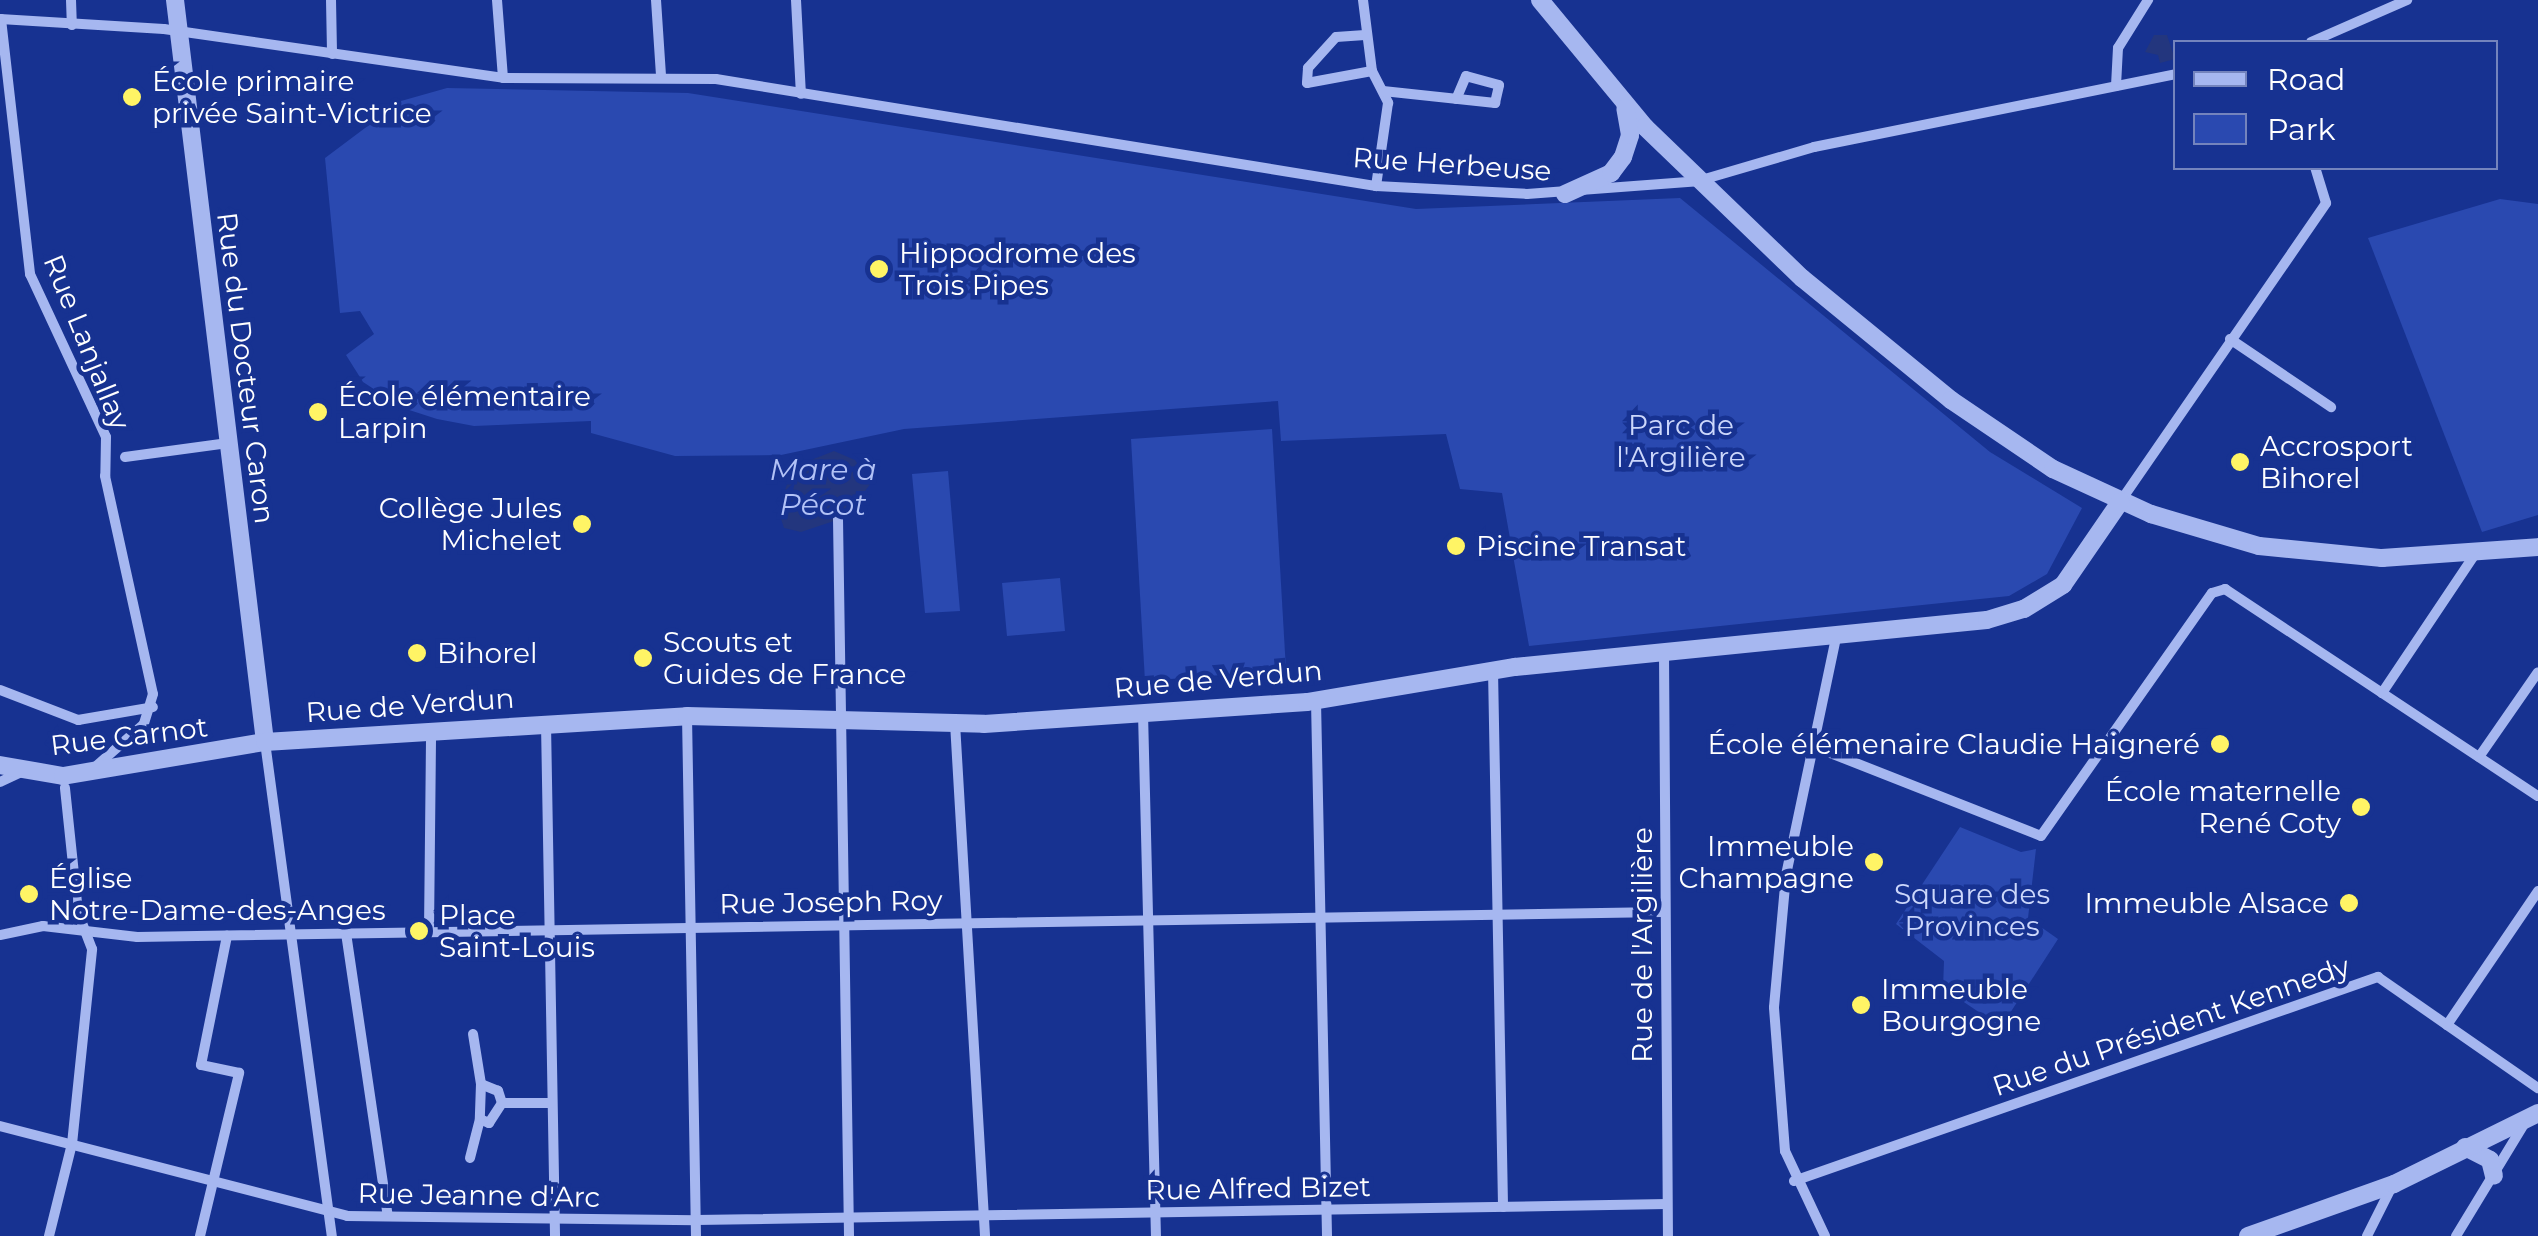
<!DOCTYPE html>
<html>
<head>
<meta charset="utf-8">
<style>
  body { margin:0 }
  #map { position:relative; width:2538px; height:1236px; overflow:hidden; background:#173291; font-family:Montserrat,sans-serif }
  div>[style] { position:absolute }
  .green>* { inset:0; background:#2a49b0 }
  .water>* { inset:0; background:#23367e }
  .minor>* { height:10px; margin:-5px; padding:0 5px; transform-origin:5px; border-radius:5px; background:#a6b7f0 }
  .tertiary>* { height:18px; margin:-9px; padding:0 9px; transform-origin:9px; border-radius:9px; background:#a6b7f0 }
  .dots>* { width:28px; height:28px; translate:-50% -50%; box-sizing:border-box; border:5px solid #173291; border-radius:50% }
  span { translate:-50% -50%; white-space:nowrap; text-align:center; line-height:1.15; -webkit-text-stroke:9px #173291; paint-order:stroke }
  .poi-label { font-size:28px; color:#fff }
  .left { translate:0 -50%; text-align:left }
  .right { translate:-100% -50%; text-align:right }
  .street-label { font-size:28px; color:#fff }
  .park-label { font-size:28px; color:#ccd7fb }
  .water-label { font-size:30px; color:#b2c2f7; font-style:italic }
  .legend { position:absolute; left:2173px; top:40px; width:325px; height:130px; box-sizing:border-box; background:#173291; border:2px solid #7484bd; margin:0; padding:12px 18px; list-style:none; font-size:30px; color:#fff }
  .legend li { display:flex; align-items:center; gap:20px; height:50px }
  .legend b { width:50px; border:2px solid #7484bd }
</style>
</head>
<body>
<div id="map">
  <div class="green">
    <div style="clip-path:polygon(447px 88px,688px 93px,1416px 209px,1680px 198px,1990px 452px,2082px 508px,2047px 574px,2009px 596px,1529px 646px,1502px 493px,1460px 489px,1446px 434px,1281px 441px,1278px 401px,904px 429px,781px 455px,675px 456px,591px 433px,591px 421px,474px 426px,437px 419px,403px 408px,363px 382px,346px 355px,374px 334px,360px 311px,340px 313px,325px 158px,401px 101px)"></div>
    <div style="clip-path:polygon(2500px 199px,2538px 204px,2538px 515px,2482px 532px,2368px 238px)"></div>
    <div style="clip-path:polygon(1272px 429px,1286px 670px,1145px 681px,1131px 439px)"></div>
    <div style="clip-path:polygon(948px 471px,960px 611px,925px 613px,912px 474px)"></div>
    <div style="clip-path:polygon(1060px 578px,1065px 631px,1007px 636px,1002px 583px)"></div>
    <div style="clip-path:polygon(1960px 827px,2021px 852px,2036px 849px,2028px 918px,2058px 939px,2001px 1027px,1943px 988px,1944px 961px,1896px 924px)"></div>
  </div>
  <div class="water">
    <div style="clip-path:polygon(2154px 35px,2167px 35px,2175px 59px,2160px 63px,2158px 55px,2145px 52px)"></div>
    <div style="clip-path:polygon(834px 451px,855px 460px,871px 483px,846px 517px,801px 532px,784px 528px,778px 510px,793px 467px)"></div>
  </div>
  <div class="minor">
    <div style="left:71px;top:0;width:25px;rotate:88deg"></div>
    <div style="left:331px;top:0;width:54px;rotate:88.9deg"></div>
    <div style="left:497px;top:0;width:78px;rotate:85.6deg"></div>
    <div style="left:656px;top:0;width:75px;rotate:86.2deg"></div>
    <div style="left:796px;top:0;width:94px;rotate:87deg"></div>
    <div style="left:1363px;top:0;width:72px;rotate:82.8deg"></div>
    <div style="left:1372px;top:71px;width:36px;rotate:63deg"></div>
    <div style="left:1388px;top:103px;width:84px;rotate:98.2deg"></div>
    <div style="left:0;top:19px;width:164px;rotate:3.5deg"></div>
    <div style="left:164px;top:29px;width:343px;rotate:8.2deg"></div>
    <div style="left:503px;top:78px;width:213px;rotate:0.3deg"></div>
    <div style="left:716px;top:79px;width:669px;rotate:9.21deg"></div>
    <div style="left:1376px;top:186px;width:151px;rotate:3deg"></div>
    <div style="left:1527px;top:194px;width:171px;rotate:-4.3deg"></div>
    <div style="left:1698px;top:181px;width:121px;rotate:-16.3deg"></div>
    <div style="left:1814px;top:147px;width:369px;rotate:-11.4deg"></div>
    <div style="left:1px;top:19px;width:257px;rotate:83.5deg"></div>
    <div style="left:30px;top:274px;width:180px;rotate:65deg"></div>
    <div style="left:106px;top:437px;width:39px;rotate:91deg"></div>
    <div style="left:105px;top:476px;width:223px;rotate:77.6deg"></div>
    <div style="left:153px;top:694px;width:31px;rotate:107deg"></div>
    <div style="left:144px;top:724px;width:65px;rotate:138.7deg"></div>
    <div style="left:1365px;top:35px;width:29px;rotate:176deg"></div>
    <div style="left:1336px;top:37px;width:42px;rotate:132.1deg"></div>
    <div style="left:1308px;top:68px;width:15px;rotate:94deg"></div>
    <div style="left:1307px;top:83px;width:66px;rotate:-10.5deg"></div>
    <div style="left:2311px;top:42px;width:105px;rotate:-23.6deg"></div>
    <div style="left:2116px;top:86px;width:38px;rotate:-87deg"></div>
    <div style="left:2118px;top:48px;width:57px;rotate:-58deg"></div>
    <div style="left:1383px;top:91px;width:113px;rotate:6.1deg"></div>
    <div style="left:1495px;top:103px;width:18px;rotate:-77deg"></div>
    <div style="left:1499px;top:85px;width:34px;rotate:-165deg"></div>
    <div style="left:1466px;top:76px;width:25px;rotate:113deg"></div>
    <div style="left:2230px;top:339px;width:122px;rotate:34deg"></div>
    <div style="left:125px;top:457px;width:104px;rotate:-7.7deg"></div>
    <div style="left:2120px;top:502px;width:363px;rotate:-55.4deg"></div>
    <div style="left:2326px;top:203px;width:37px;rotate:-107deg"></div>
    <div style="left:838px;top:519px;width:717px;rotate:89.12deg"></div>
    <div style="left:1664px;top:654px;width:582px;rotate:89.61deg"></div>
    <div style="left:1493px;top:670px;width:537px;rotate:88.93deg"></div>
    <div style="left:0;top:690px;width:84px;rotate:21deg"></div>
    <div style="left:78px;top:720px;width:76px;rotate:-9.8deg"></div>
    <div style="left:2382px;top:693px;width:167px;rotate:-56.2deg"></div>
    <div style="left:1316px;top:701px;width:535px;rotate:88.82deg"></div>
    <div style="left:1143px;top:713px;width:523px;rotate:88.58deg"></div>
    <div style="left:687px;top:716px;width:520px;rotate:89.01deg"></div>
    <div style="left:955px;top:723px;width:514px;rotate:86.65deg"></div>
    <div style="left:546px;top:724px;width:512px;rotate:88.99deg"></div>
    <div style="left:265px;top:742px;width:499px;rotate:82.3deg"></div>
    <div style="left:1810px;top:745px;width:248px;rotate:21.5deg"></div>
    <div style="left:2041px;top:836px;width:297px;rotate:-54.9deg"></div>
    <div style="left:2212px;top:593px;width:14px;rotate:-17deg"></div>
    <div style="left:2225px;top:589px;width:375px;rotate:33.5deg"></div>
    <div style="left:2479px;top:757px;width:103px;rotate:-55.2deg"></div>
    <div style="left:0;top:782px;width:23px;rotate:-25deg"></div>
    <div style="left:429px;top:931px;width:200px;rotate:-89.4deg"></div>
    <div style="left:346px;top:933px;width:286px;rotate:81.6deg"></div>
    <div style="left:0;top:935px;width:44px;rotate:-11.8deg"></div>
    <div style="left:43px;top:926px;width:95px;rotate:6.7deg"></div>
    <div style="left:137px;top:937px;width:1526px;rotate:-0.94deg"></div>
    <div style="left:2447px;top:1025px;width:162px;rotate:-55.8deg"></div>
    <div style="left:473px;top:1034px;width:51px;rotate:80.9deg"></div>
    <div style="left:502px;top:1103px;width:13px;rotate:-108deg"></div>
    <div style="left:498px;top:1091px;width:18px;rotate:-158deg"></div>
    <div style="left:481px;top:1084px;width:35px;rotate:92deg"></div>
    <div style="left:480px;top:1119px;width:10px;rotate:24deg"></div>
    <div style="left:489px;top:1123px;width:24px;rotate:-57deg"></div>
    <div style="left:502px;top:1103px;width:49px"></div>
    <div style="left:0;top:1126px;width:358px;rotate:14.5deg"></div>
    <div style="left:347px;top:1216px;width:349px;rotate:0.7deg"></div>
    <div style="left:696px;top:1220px;width:971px;rotate:-0.94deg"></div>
    <div style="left:470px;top:1158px;width:40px;rotate:-75.6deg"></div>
    <div style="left:1794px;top:1181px;width:619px;rotate:-19.26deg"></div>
    <div style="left:2378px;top:977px;width:195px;rotate:34.8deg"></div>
    <div style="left:49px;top:1236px;width:95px;rotate:-76deg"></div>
    <div style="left:72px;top:1144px;width:196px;rotate:-84.1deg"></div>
    <div style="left:92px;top:949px;width:40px;rotate:-111deg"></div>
    <div style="left:78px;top:912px;width:125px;rotate:-96deg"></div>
    <div style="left:200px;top:1236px;width:168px;rotate:-76.5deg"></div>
    <div style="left:239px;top:1073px;width:39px;rotate:-168deg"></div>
    <div style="left:201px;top:1065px;width:132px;rotate:-78.6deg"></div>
    <div style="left:1825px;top:1236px;width:94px;rotate:-115.2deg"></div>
    <div style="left:1785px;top:1151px;width:144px;rotate:-94.4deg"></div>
    <div style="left:1774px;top:1007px;width:133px;rotate:-84.8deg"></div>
    <div style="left:1786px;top:875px;width:243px;rotate:-78.1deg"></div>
    <div style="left:2367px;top:1236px;width:58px;rotate:-63.4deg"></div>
    <div style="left:2456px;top:1236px;width:135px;rotate:-58.7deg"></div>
  </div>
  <div class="tertiary">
    <div style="left:175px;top:0;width:747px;rotate:83.08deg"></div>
    <div style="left:1540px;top:0;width:165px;rotate:50.4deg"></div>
    <div style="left:1645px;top:127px;width:218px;rotate:43.9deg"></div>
    <div style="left:1802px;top:278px;width:193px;rotate:39.3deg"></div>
    <div style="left:1951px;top:400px;width:123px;rotate:34.1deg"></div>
    <div style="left:2053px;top:469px;width:108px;rotate:24.7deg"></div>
    <div style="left:2151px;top:514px;width:113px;rotate:16.5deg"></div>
    <div style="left:2259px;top:546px;width:124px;rotate:5.6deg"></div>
    <div style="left:2382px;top:558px;width:156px;rotate:-4deg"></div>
    <div style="left:1565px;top:194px;width:51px;rotate:-24.5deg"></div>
    <div style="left:1611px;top:173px;width:20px;rotate:-53deg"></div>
    <div style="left:1623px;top:157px;width:23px;rotate:-72deg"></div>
    <div style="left:1630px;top:135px;width:27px;rotate:-100deg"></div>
    <div style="left:0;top:765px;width:64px;rotate:9.9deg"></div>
    <div style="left:63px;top:776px;width:205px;rotate:-9.6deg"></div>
    <div style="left:265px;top:742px;width:423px;rotate:-3.5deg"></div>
    <div style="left:687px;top:716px;width:297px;rotate:1.5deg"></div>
    <div style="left:984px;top:724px;width:324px;rotate:-3.9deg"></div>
    <div style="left:1307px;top:702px;width:211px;rotate:-9.6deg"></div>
    <div style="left:1515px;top:667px;width:474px;rotate:-5.7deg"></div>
    <div style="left:1987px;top:620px;width:39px;rotate:-17deg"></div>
    <div style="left:2024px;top:609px;width:46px;rotate:-31.6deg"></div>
    <div style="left:2063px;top:585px;width:101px;rotate:-55.5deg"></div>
    <div style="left:2465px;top:1147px;width:28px;rotate:27deg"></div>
    <div style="left:2490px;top:1160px;width:16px;rotate:76deg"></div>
    <div style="left:2248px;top:1236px;width:155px;rotate:-19.6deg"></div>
    <div style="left:2394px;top:1184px;width:161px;rotate:-26.2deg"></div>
  </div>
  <div class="dots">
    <div style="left:132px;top:97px;background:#fff465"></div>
    <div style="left:879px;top:269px;background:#fff465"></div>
    <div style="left:318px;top:412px;background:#fff465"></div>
    <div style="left:2240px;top:462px;background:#fff465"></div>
    <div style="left:582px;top:524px;background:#fff465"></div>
    <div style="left:1456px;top:546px;background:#fff465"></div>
    <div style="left:417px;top:653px;background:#fff465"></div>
    <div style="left:643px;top:658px;background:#fff465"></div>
    <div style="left:2220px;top:744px;background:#fff465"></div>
    <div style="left:2361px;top:807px;background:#fff465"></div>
    <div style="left:1874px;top:862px;background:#fff465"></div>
    <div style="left:29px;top:894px;background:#fff465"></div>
    <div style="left:2349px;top:903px;background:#fff465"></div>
    <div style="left:419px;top:931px;background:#fff465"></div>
    <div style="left:1861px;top:1005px;background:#fff465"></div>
  </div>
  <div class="poi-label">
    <span class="left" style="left:152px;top:97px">École primaire<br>privée Saint-Victrice</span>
    <span class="left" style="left:899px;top:269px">Hippodrome des<br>Trois Pipes</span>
    <span class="left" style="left:338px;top:412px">École élémentaire<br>Larpin</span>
    <span class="left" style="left:2260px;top:462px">Accrosport<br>Bihorel</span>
    <span class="right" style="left:562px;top:524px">Collège Jules<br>Michelet</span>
    <span class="left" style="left:1476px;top:546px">Piscine Transat</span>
    <span class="left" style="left:663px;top:658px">Scouts et<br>Guides de France</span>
    <span class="left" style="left:437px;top:653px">Bihorel</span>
    <span class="right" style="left:2200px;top:744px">École élémenaire Claudie Haigneré</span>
    <span class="right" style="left:2341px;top:807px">École maternelle<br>René Coty</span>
    <span class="right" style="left:1854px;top:862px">Immeuble<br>Champagne</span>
    <span class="left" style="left:49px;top:894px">Église<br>Notre-Dame-des-Anges</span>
    <span class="right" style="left:2329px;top:903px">Immeuble Alsace</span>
    <span class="left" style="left:439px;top:931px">Place<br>Saint-Louis</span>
    <span class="left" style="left:1881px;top:1005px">Immeuble<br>Bourgogne</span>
  </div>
  <div class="street-label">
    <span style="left:1452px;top:164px;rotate:4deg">Rue Herbeuse</span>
    <span style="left:87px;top:342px;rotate:68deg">Rue Lanjallay</span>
    <span style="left:246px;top:368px;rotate:83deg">Rue du Docteur Caron</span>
    <span style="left:1218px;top:679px;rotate:-5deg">Rue de Verdun</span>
    <span style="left:410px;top:705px;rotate:-4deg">Rue de Verdun</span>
    <span style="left:129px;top:736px;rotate:-7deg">Rue Carnot</span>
    <span style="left:831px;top:902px;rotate:-1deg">Rue Joseph Roy</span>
    <span style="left:1642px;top:945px;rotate:-90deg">Rue de l'Argilière</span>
    <span style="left:2171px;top:1026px;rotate:-19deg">Rue du Président Kennedy</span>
    <span style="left:1258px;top:1188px;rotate:-1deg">Rue Alfred Bizet</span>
    <span style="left:479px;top:1195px;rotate:1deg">Rue Jeanne d'Arc</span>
  </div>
  <div class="park-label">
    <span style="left:1681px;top:441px">Parc de<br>l'Argilière</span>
    <span style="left:1972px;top:910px">Square des<br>Provinces</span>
  </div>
  <div class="water-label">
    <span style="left:823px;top:487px">Mare à<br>Pécot</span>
  </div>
  <ul class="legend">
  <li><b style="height:12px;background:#a6b7f0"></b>Road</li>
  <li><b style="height:28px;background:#2a49b0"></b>Park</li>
  </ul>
</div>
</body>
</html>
